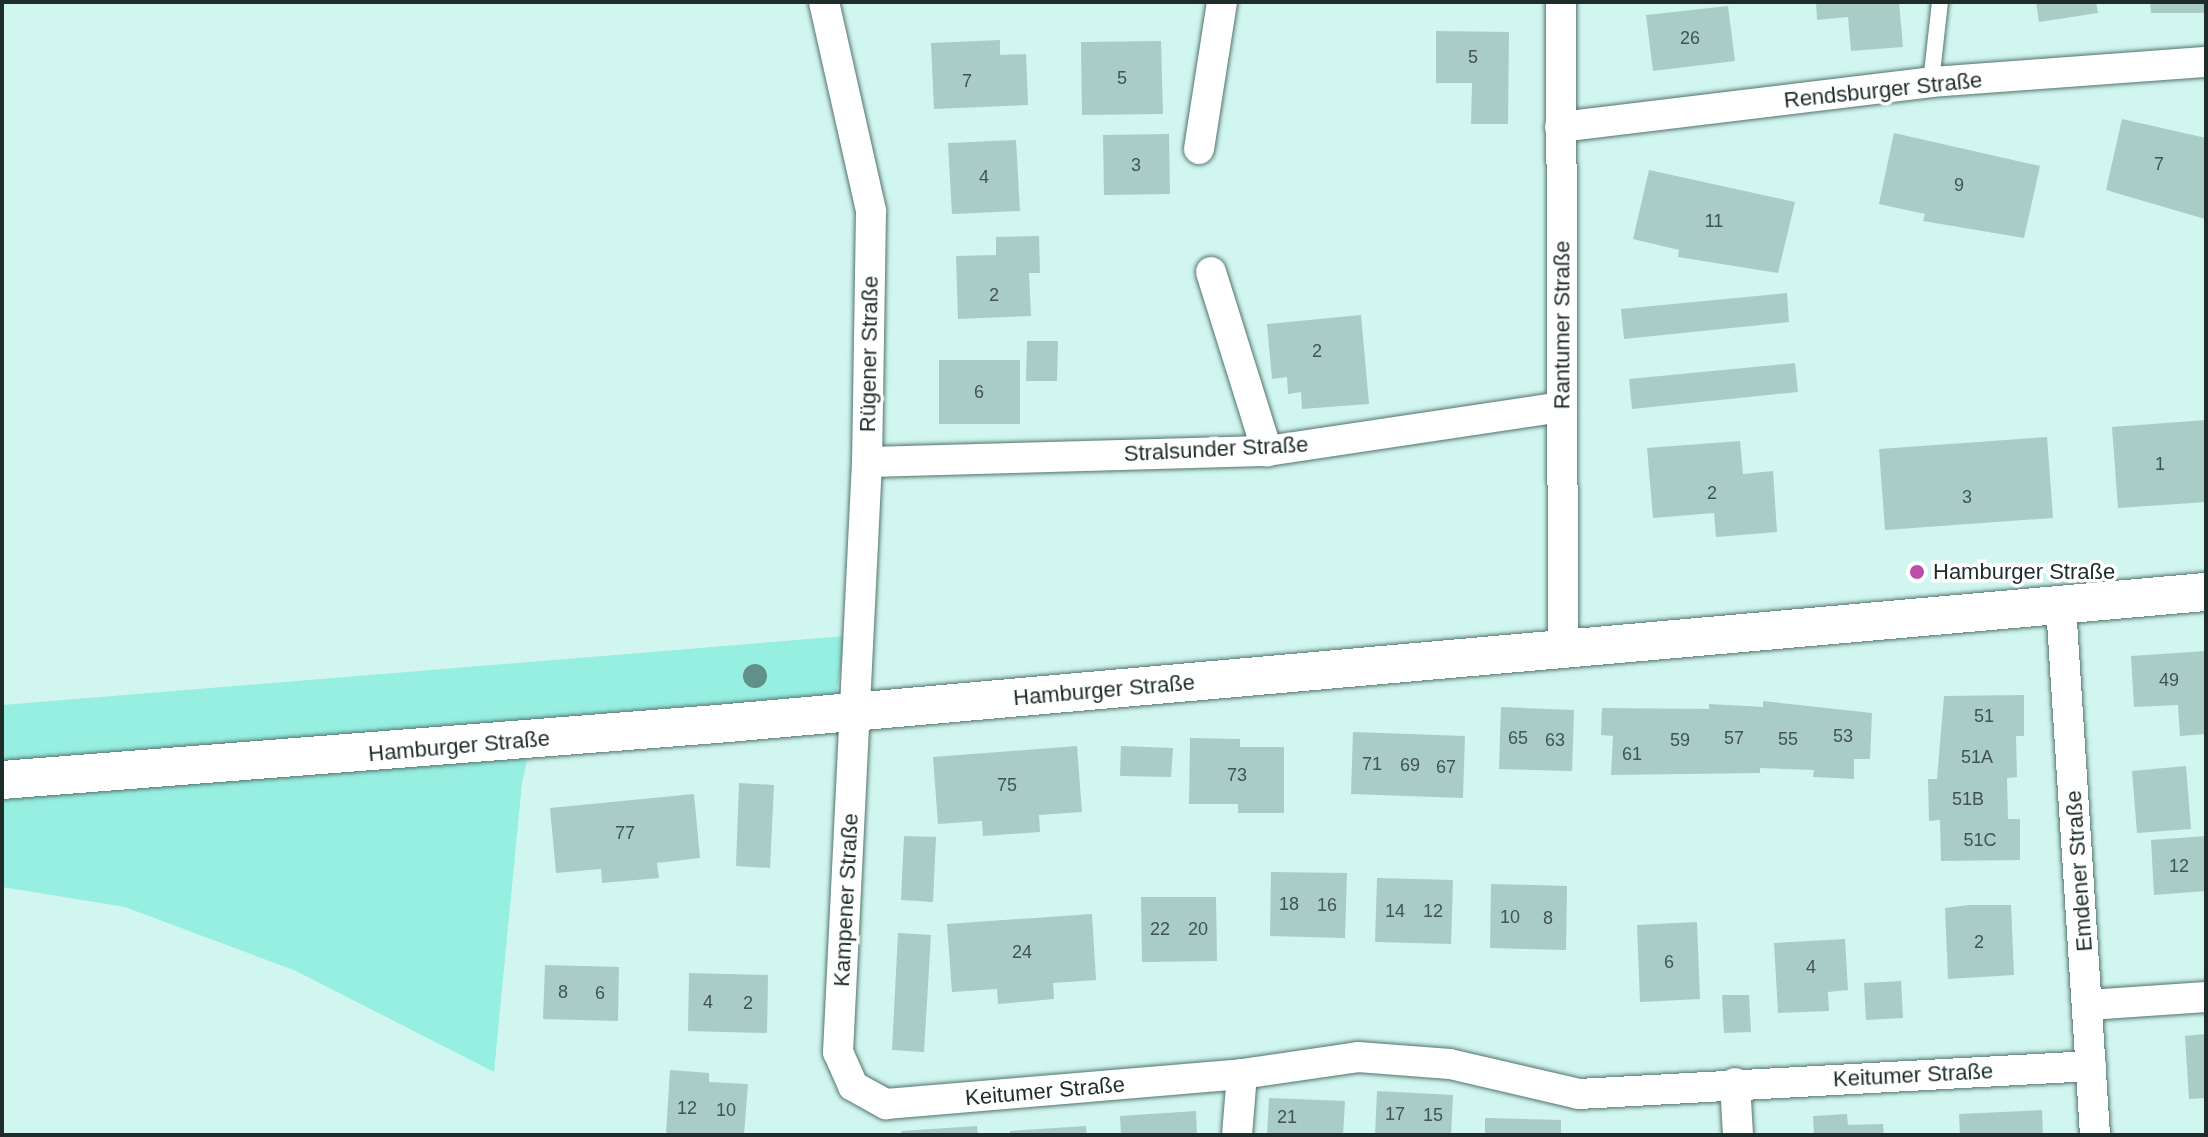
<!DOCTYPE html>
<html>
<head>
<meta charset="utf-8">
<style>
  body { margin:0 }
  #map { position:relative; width:2208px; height:1137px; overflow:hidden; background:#d1f6ef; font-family:Helvetica,sans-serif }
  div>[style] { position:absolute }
  .green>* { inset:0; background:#97efe1 }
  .building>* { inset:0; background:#a9ccc6 }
  .roads { filter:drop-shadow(0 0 2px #52736e) drop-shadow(0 0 2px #52736e) }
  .service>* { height:16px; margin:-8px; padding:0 8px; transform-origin:8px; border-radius:8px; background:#fff }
  .minor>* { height:30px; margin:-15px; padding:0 15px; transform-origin:15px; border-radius:15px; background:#fff }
  .tertiary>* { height:38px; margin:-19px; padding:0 19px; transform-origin:19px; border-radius:19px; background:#fff }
  .trees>* { width:24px; height:24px; margin:-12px; border-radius:50%; background:#60908a }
  .dots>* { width:22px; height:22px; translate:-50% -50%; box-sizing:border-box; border:4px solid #fff; border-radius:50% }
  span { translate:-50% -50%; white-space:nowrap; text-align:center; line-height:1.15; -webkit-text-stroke:7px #fff; paint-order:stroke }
  .number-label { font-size:18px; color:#415451 }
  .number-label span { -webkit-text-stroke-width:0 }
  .street-label { font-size:22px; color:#1e2c2a }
  .poi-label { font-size:22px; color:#1e2c2a }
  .left { translate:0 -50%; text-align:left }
  .frame { position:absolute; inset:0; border:4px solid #1e2c2a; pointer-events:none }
</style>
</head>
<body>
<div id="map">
  <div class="green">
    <div style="clip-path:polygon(846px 636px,836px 694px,536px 719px,522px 783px,494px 1072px,296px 971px,125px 907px,2px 887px,2px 705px)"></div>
  </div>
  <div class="building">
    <div style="clip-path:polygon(1816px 2px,1899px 2px,1903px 47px,1851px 51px,1848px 17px,1817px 20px)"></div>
    <div style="clip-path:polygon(2036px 2px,2096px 2px,2098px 13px,2039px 22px)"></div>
    <div style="clip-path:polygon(2150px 2px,2206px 2px,2206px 13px,2151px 13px)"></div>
    <div style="clip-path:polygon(1728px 6px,1735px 61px,1653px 71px,1646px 15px)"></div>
    <div style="clip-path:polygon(1436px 31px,1509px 32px,1508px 124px,1471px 124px,1472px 83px,1436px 83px)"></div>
    <div style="clip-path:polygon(1000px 40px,1000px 55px,1026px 54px,1028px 105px,934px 109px,931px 43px)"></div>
    <div style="clip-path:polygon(1161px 41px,1163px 114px,1082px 115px,1081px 42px)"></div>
    <div style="clip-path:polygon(2122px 119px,2206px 138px,2205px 219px,2106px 190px)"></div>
    <div style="clip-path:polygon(1894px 133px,2040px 166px,2024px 238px,1923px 221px,1925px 214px,1879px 204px)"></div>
    <div style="clip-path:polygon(1169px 134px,1170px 194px,1104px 195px,1103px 135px)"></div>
    <div style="clip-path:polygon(1016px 140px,1020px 211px,952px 214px,948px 143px)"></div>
    <div style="clip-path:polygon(1649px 170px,1795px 202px,1778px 273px,1678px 257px,1679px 250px,1633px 239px)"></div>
    <div style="clip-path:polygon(1039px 236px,1040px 273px,1029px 273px,1031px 316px,958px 319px,956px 256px,996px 255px,996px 237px)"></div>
    <div style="clip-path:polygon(1787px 293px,1789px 322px,1624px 339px,1621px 309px)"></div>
    <div style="clip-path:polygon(1361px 315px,1369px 404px,1302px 409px,1301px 392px,1288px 394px,1287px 377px,1272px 379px,1267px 324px)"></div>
    <div style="clip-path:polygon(1027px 341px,1058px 341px,1057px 381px,1026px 381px)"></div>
    <div style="clip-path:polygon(939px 360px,1020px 360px,1020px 424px,939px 424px)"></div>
    <div style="clip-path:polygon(1795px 363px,1798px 392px,1632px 409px,1629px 379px)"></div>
    <div style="clip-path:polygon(2206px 420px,2206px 502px,2118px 508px,2112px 427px)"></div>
    <div style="clip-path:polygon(2047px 437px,2053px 518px,1885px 530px,1879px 449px)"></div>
    <div style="clip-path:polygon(1740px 441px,1743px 474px,1773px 471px,1777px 532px,1716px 537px,1714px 513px,1653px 518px,1647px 448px)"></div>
    <div style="clip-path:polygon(2206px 651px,2206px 734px,2180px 736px,2178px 705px,2134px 707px,2131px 656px)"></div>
    <div style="clip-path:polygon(2024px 695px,2024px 736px,2016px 736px,2017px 777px,2007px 778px,2008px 819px,2020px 819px,2020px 860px,1941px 861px,1940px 820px,1929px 821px,1928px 779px,1937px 779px,1944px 696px)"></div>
    <div style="clip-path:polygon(1763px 701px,1872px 713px,1870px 759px,1854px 759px,1854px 779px,1813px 777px,1814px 770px,1760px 768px,1760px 773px,1611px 775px,1613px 736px,1601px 735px,1602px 708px,1709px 709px,1709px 704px,1763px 707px)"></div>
    <div style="clip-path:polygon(1501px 707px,1574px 710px,1572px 771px,1499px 769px)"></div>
    <div style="clip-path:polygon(1353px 732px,1465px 736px,1463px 798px,1351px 794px)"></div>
    <div style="clip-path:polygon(1190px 738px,1240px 739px,1240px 747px,1284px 747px,1284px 813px,1238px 813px,1238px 804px,1189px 804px)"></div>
    <div style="clip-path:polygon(1077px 746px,1082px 812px,1039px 815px,1040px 832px,983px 836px,982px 821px,938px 824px,933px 757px)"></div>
    <div style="clip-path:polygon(1121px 746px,1173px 748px,1171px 777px,1120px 776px)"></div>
    <div style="clip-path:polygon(2186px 766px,2191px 829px,2137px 833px,2132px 771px)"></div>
    <div style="clip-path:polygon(739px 783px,774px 785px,770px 868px,736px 866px)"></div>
    <div style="clip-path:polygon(694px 794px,700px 858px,657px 863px,659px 878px,602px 883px,601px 869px,556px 873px,550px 808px)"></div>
    <div style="clip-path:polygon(904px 836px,936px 837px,933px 902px,901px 900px)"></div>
    <div style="clip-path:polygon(2206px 836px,2206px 891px,2154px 895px,2151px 840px)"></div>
    <div style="clip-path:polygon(1271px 872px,1347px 873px,1345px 938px,1270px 936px)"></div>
    <div style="clip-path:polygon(1377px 878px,1453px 880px,1451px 944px,1375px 942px)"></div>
    <div style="clip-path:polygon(1491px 884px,1567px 886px,1566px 950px,1490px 948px)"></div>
    <div style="clip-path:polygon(1141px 897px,1216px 897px,1217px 961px,1142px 962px)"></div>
    <div style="clip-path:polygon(1969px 905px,2011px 905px,2014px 975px,1948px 979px,1945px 908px)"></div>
    <div style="clip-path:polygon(1092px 914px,1096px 980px,1053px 983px,1054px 999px,998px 1004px,997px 989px,952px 992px,947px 924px)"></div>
    <div style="clip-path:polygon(1697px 922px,1700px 999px,1640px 1002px,1637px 925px)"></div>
    <div style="clip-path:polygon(898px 933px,931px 935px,924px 1052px,892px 1050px)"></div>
    <div style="clip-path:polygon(1845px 939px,1848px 990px,1828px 992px,1829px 1011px,1778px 1013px,1774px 943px)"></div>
    <div style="clip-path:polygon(545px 965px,619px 967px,618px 1021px,543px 1019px)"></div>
    <div style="clip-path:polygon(689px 973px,768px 975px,767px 1033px,688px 1031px)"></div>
    <div style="clip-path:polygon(1901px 981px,1903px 1018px,1866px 1020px,1864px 983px)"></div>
    <div style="clip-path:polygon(1722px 995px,1749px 995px,1751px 1032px,1724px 1033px)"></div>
    <div style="clip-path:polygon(2206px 1034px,2206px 1098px,2189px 1099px,2185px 1036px)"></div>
    <div style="clip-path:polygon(670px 1070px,709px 1073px,709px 1082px,748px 1084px,744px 1135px,666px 1134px)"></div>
    <div style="clip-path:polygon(1377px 1091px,1453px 1095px,1451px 1135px,1375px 1135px)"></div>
    <div style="clip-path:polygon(1269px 1098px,1345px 1101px,1343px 1135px,1267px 1135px)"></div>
    <div style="clip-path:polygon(2042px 1110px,2043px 1135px,1960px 1135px,1959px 1114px)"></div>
    <div style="clip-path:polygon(1196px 1111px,1197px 1135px,1121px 1135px,1120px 1116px)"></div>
    <div style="clip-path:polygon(1847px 1114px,1848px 1125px,1883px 1124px,1884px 1135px,1814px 1135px,1813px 1116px)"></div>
    <div style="clip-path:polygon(1485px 1118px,1561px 1120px,1561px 1135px,1485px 1135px)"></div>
    <div style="clip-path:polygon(977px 1126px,978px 1135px,902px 1135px,901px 1131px)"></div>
    <div style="clip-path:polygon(1086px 1126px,1087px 1135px,1010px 1135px,1010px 1131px)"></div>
  </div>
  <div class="roads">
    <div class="service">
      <div style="left:1931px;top:82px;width:81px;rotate:-83.6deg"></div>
    </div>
    <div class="minor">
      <div style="left:824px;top:2px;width:214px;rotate:77.3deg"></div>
      <div style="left:871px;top:211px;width:251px;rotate:90.9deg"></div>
      <div style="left:867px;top:462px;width:591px;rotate:92.81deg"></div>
      <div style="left:838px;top:1052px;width:37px;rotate:66deg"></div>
      <div style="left:853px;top:1086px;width:38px;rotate:29deg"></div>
      <div style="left:886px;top:1104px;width:357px;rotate:-4.8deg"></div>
      <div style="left:1242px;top:1074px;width:117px;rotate:-8.3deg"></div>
      <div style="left:1358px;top:1057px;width:92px;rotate:4.4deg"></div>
      <div style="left:1450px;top:1064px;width:132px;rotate:13.1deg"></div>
      <div style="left:1579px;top:1094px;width:513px;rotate:-3.13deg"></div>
      <div style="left:1561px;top:2px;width:647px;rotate:89.82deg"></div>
      <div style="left:1560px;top:127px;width:374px;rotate:-6.9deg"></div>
      <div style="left:1931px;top:82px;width:276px;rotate:-4.2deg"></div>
      <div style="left:1199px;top:149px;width:149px;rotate:-81.1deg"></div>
      <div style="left:1211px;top:272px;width:188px;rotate:72.6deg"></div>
      <div style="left:867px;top:462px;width:400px;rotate:-1.6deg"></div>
      <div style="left:1267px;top:451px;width:298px;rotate:-8.5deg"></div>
      <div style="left:2061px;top:606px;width:530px;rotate:86.32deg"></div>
      <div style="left:2089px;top:1005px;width:117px;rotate:-3.9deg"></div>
      <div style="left:1735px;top:1083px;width:52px;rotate:86.7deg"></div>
      <div style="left:1237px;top:1135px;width:61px;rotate:-85.3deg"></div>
    </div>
    <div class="tertiary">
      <div style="left:2px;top:780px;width:717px;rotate:-4.48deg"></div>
      <div style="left:717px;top:724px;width:1495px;rotate:-5.07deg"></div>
    </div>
  </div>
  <div class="trees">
    <div style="left:755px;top:676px"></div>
  </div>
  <div class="dots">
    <div style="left:1917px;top:572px;background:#bc4dab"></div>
  </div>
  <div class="number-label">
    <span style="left:1690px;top:38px">26</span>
    <span style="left:1473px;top:57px">5</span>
    <span style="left:1122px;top:78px">5</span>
    <span style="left:967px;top:81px">7</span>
    <span style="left:2159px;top:164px">7</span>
    <span style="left:1136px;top:165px">3</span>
    <span style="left:984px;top:177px">4</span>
    <span style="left:1959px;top:185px">9</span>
    <span style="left:1714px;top:221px">11</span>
    <span style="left:994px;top:295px">2</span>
    <span style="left:1317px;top:351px">2</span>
    <span style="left:979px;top:392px">6</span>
    <span style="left:2160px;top:464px">1</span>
    <span style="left:1712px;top:493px">2</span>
    <span style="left:1967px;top:497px">3</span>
    <span style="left:2169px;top:680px">49</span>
    <span style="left:1984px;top:716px">51</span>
    <span style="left:1843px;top:736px">53</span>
    <span style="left:1518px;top:738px">65</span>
    <span style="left:1734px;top:738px">57</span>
    <span style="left:1788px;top:739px">55</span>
    <span style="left:1555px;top:740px">63</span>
    <span style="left:1680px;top:740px">59</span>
    <span style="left:1632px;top:754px">61</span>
    <span style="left:1977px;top:757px">51A</span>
    <span style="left:1372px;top:764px">71</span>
    <span style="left:1410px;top:765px">69</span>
    <span style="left:1446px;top:767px">67</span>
    <span style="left:1237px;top:775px">73</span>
    <span style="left:1007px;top:785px">75</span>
    <span style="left:1968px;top:799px">51B</span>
    <span style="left:625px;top:833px">77</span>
    <span style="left:1980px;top:840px">51C</span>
    <span style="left:2179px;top:866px">12</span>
    <span style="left:1289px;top:904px">18</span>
    <span style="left:1327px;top:905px">16</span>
    <span style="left:1395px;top:911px">14</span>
    <span style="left:1433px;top:911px">12</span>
    <span style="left:1510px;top:917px">10</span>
    <span style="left:1548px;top:918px">8</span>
    <span style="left:1160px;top:929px">22</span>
    <span style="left:1198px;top:929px">20</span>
    <span style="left:1979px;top:942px">2</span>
    <span style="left:1022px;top:952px">24</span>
    <span style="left:1669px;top:962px">6</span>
    <span style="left:1811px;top:967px">4</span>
    <span style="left:563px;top:992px">8</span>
    <span style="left:600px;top:993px">6</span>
    <span style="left:708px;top:1002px">4</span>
    <span style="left:748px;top:1003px">2</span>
    <span style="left:687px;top:1108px">12</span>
    <span style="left:726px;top:1110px">10</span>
    <span style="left:1395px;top:1114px">17</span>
    <span style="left:1433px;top:1115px">15</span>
    <span style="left:1287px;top:1117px">21</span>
  </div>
  <div class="street-label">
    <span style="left:1883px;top:90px;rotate:-6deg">Rendsburger Straße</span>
    <span style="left:1562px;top:325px;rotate:-90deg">Rantumer Straße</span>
    <span style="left:869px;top:354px;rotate:-89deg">Rügener Straße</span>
    <span style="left:1216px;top:449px;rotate:-3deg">Stralsunder Straße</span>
    <span style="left:1104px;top:690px;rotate:-5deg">Hamburger Straße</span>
    <span style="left:459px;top:746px;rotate:-5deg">Hamburger Straße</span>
    <span style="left:2079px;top:871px;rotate:-94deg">Emdener Straße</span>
    <span style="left:846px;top:900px;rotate:-87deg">Kampener Straße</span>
    <span style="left:1913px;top:1075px;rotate:-3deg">Keitumer Straße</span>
    <span style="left:1045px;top:1091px;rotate:-5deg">Keitumer Straße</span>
  </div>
  <div class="poi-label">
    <span class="left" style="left:1933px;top:572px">Hamburger Straße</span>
  </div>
  <div class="frame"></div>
</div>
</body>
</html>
